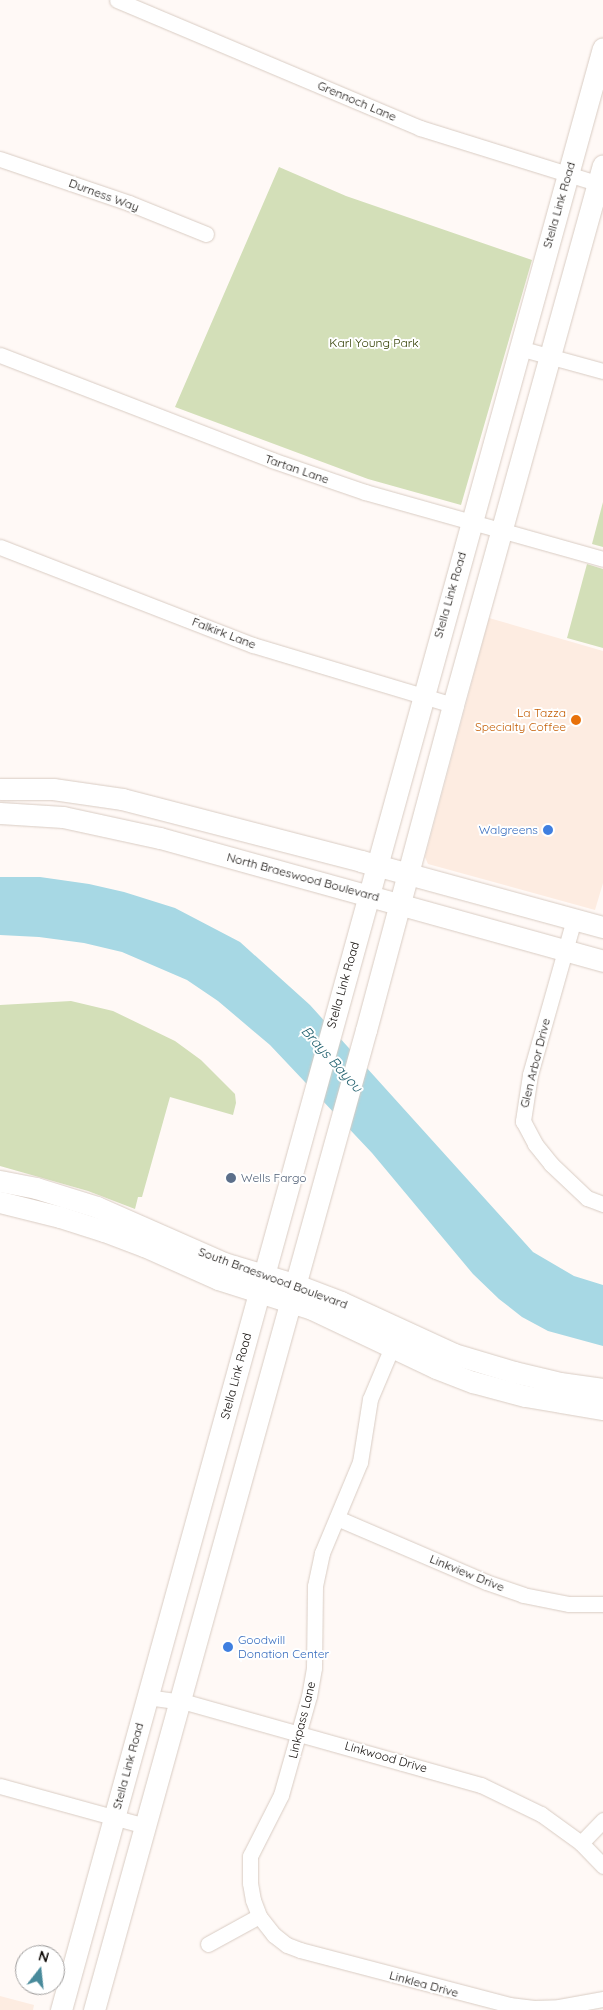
<!DOCTYPE html>
<html>
<head>
<meta charset="utf-8">
<style>
  body { margin:0 }
  #map { position:relative; width:603px; height:2010px; overflow:hidden; background:#fff9f6; font-family:Quicksand,sans-serif }
  div>[style] { position:absolute }
  .built>* { inset:0; background:#fdece1 }
  .green>* { inset:0; background:#d3dfb8 }
  .water>* { inset:0; background:#a7d8e4 }
  .roads { filter:drop-shadow(0 0 1px #d9ccc3) drop-shadow(0 0 1px #d9ccc3) }
  .minor>* { height:15px; margin:-7.5px; padding:0 7.5px; transform-origin:7.5px; border-radius:7.5px; background:#fff }
  .secondary>* { height:21px; margin:-10.5px; padding:0 10.5px; transform-origin:10.5px; border-radius:10.5px; background:#fff }
  .dots>* { width:14px; height:14px; translate:-50% -50%; box-sizing:border-box; border:2px solid #fff; border-radius:50% }
  span { translate:-50% -50%; white-space:nowrap; text-align:center; line-height:1.15; -webkit-text-stroke:4px #fff; paint-order:stroke }
  .street-label { font-size:12px; color:#0f0b08 }
  .park-label { font-size:12px; color:#313e00 }
  .food-label { font-size:12px; color:#c56008 }
  .right { translate:-100% -50%; text-align:right }
  .shop-label { font-size:12px; color:#366cbe }
  .left { translate:0 -50%; text-align:left }
  .service-label { font-size:12px; color:#4e5e75 }
  .water-label { font-size:14px; color:#22616f; font-style:italic }
  .north { position:absolute; left:15px; top:1945px; width:50px; height:50px; box-sizing:border-box; background:#fff; border:1px solid #9f9d9c; border-radius:50%; rotate:16deg; font-size:14px; font-weight:700; line-height:20px; text-align:center; color:#0f0b08 }
  .north::after { content:''; display:block; margin:auto; width:18px; height:22px; background:#488a9b; clip-path:polygon(50% 0,100% 100%,50% 72%,0 100%) }
</style>
</head>
<body>
<div id="map">
  <div class="built">
    <div style="clip-path:polygon(489px 618px,603px 651px,603px 883px,595px 910px,428px 864px,425px 857px)"></div>
    <div style="clip-path:polygon(0 1996px,34px 2005px,33px 2010px,0 2010px)"></div>
  </div>
  <div class="green">
    <div style="clip-path:polygon(279px 167px,346px 196px,532px 260px,461px 505px,368px 479px,175px 407px)"></div>
    <div style="clip-path:polygon(603px 502px,603px 547px,592px 544px)"></div>
    <div style="clip-path:polygon(587px 564px,603px 569px,603px 648px,567px 638px)"></div>
    <div style="clip-path:polygon(71px 1001px,113px 1011px,175px 1041px,201px 1060px,235px 1094px,236px 1103px,233px 1115px,170px 1097px,142px 1197px,138px 1197px,135px 1209px,88px 1191px,0 1166px,0 1005px)"></div>
  </div>
  <div class="water">
    <div style="clip-path:polygon(0 877px,40px 877px,89px 884px,124px 892px,175px 908px,240px 942px,310px 1005px,533px 1252px,574px 1276px,603px 1285px,603px 1346px,548px 1331px,522px 1317px,499px 1299px,473px 1274px,372px 1153px,270px 1045px,218px 1001px,187px 980px,122px 952px,84px 943px,39px 937px,0 935px)"></div>
  </div>
  <div class="roads">
    <div class="minor">
      <div style="left:117px;top:0;width:329px;rotate:22.9deg"></div>
      <div style="left:420px;top:128px;width:192px;rotate:17.3deg"></div>
      <div style="left:0;top:159px;width:136px;rotate:18.8deg"></div>
      <div style="left:129px;top:203px;width:83px;rotate:21.9deg"></div>
      <div style="left:519px;top:348px;width:87px;rotate:15.3deg"></div>
      <div style="left:0;top:355px;width:292px;rotate:21.1deg"></div>
      <div style="left:272px;top:460px;width:98px;rotate:19deg"></div>
      <div style="left:365px;top:492px;width:247px;rotate:15.7deg"></div>
      <div style="left:0;top:547px;width:271px;rotate:21.2deg"></div>
      <div style="left:253px;top:645px;width:209px;rotate:16.7deg"></div>
      <div style="left:574px;top:919px;width:162px;rotate:105.8deg"></div>
      <div style="left:530px;top:1075px;width:47px;rotate:98.7deg"></div>
      <div style="left:523px;top:1121px;width:26px;rotate:62deg"></div>
      <div style="left:535px;top:1144px;width:26px;rotate:51deg"></div>
      <div style="left:551px;top:1164px;width:50px;rotate:43.4deg"></div>
      <div style="left:587px;top:1198px;width:17px;rotate:21deg"></div>
      <div style="left:392px;top:1347px;width:56px;rotate:112.9deg"></div>
      <div style="left:370px;top:1399px;width:64px;rotate:99deg"></div>
      <div style="left:360px;top:1462px;width:99px;rotate:112.7deg"></div>
      <div style="left:322px;top:1553px;width:34px;rotate:102deg"></div>
      <div style="left:315px;top:1586px;width:82px;rotate:90.7deg"></div>
      <div style="left:314px;top:1668px;width:28px;rotate:100deg"></div>
      <div style="left:309px;top:1696px;width:103px;rotate:105.8deg"></div>
      <div style="left:281px;top:1795px;width:68px;rotate:116.9deg"></div>
      <div style="left:250px;top:1856px;width:27px;rotate:90deg"></div>
      <div style="left:250px;top:1883px;width:17px;rotate:80deg"></div>
      <div style="left:253px;top:1900px;width:17px;rotate:69deg"></div>
      <div style="left:259px;top:1916px;width:24px;rotate:52deg"></div>
      <div style="left:274px;top:1935px;width:16px;rotate:38deg"></div>
      <div style="left:287px;top:1945px;width:14px;rotate:21deg"></div>
      <div style="left:300px;top:1950px;width:216px;rotate:14.7deg"></div>
      <div style="left:509px;top:2005px;width:25px;rotate:7deg"></div>
      <div style="left:534px;top:2008px;width:25px;rotate:-2deg"></div>
      <div style="left:559px;top:2007px;width:45px;rotate:-10.3deg"></div>
      <div style="left:337px;top:1518px;width:162px;rotate:23.2deg"></div>
      <div style="left:486px;top:1582px;width:39px;rotate:19deg"></div>
      <div style="left:523px;top:1595px;width:47px;rotate:11.1deg"></div>
      <div style="left:569px;top:1604px;width:34px"></div>
      <div style="left:147px;top:1697px;width:42px;rotate:8.1deg"></div>
      <div style="left:189px;top:1703px;width:303px;rotate:15.7deg"></div>
      <div style="left:481px;top:1785px;width:67px;rotate:25.8deg"></div>
      <div style="left:541px;top:1814px;width:49px;rotate:35.9deg"></div>
      <div style="left:581px;top:1843px;width:32px;rotate:46deg"></div>
      <div style="left:0;top:1786px;width:150px;rotate:15.4deg"></div>
      <div style="left:581px;top:1843px;width:32px;rotate:-46deg"></div>
      <div style="left:208px;top:1944px;width:58px;rotate:-28.8deg"></div>
    </div>
    <div class="secondary">
      <div style="left:0;top:789px;width:53px"></div>
      <div style="left:53px;top:789px;width:70px;rotate:8.2deg"></div>
      <div style="left:122px;top:799px;width:247px;rotate:14.5deg"></div>
      <div style="left:361px;top:861px;width:251px;rotate:15.3deg"></div>
      <div style="left:0;top:813px;width:63px;rotate:3.6deg"></div>
      <div style="left:63px;top:817px;width:99px;rotate:12.2deg"></div>
      <div style="left:160px;top:838px;width:460px;rotate:15.5deg"></div>
      <div style="left:0;top:1181px;width:37px;rotate:11deg"></div>
      <div style="left:36px;top:1188px;width:64px;rotate:17.3deg"></div>
      <div style="left:97px;top:1207px;width:139px;rotate:23.8deg"></div>
      <div style="left:224px;top:1263px;width:73px;rotate:16.7deg"></div>
      <div style="left:294px;top:1284px;width:50px;rotate:21deg"></div>
      <div style="left:341px;top:1302px;width:124px;rotate:24.7deg"></div>
      <div style="left:454px;top:1354px;width:63px;rotate:16.7deg"></div>
      <div style="left:514px;top:1372px;width:47px;rotate:13.4deg"></div>
      <div style="left:560px;top:1383px;width:43px;rotate:7.9deg"></div>
      <div style="left:0;top:1202px;width:62px;rotate:14deg"></div>
      <div style="left:60px;top:1217px;width:46px;rotate:17.7deg"></div>
      <div style="left:104px;top:1231px;width:43px;rotate:20.6deg"></div>
      <div style="left:144px;top:1246px;width:81px;rotate:24deg"></div>
      <div style="left:218px;top:1279px;width:99px;rotate:17.7deg"></div>
      <div style="left:312px;top:1309px;width:137px;rotate:25.4deg"></div>
      <div style="left:436px;top:1368px;width:40px;rotate:21deg"></div>
      <div style="left:473px;top:1382px;width:54px;rotate:15.1deg"></div>
      <div style="left:525px;top:1396px;width:79px;rotate:9.5deg"></div>
      <div style="left:61px;top:2010px;width:2035px;rotate:-74.56deg"></div>
      <div style="left:94px;top:2010px;width:1017px;rotate:-74.49deg"></div>
      <div style="left:366px;top:1030px;width:336px;rotate:-75deg"></div>
      <div style="left:453px;top:705px;width:560px;rotate:-74.48deg"></div>
    </div>
  </div>
  <div class="dots">
    <div style="left:576px;top:720px;background:#e8710a"></div>
    <div style="left:548px;top:830px;background:#3f7fe0"></div>
    <div style="left:231px;top:1178px;background:#5c6f8a"></div>
    <div style="left:228px;top:1647px;background:#3f7fe0"></div>
  </div>
  <div class="street-label">
    <span style="left:357px;top:101px;rotate:23deg">Grennoch Lane</span>
    <span style="left:104px;top:195px;rotate:20deg">Durness Way</span>
    <span style="left:559px;top:205px;rotate:-74deg">Stella Link Road</span>
    <span style="left:297px;top:469px;rotate:19deg">Tartan Lane</span>
    <span style="left:450px;top:595px;rotate:-74deg">Stella Link Road</span>
    <span style="left:224px;top:633px;rotate:21deg">Falkirk Lane</span>
    <span style="left:303px;top:877px;rotate:15deg">North Braeswood Boulevard</span>
    <span style="left:343px;top:985px;rotate:-74deg">Stella Link Road</span>
    <span style="left:535px;top:1063px;rotate:-76deg">Glen Arbor Drive</span>
    <span style="left:273px;top:1278px;rotate:20deg">South Braeswood Boulevard</span>
    <span style="left:236px;top:1376px;rotate:-75deg">Stella Link Road</span>
    <span style="left:467px;top:1573px;rotate:22deg">Linkview Drive</span>
    <span style="left:302px;top:1720px;rotate:-76deg">Linkpass Lane</span>
    <span style="left:386px;top:1757px;rotate:16deg">Linkwood Drive</span>
    <span style="left:128px;top:1766px;rotate:-75deg">Stella Link Road</span>
    <span style="left:424px;top:1984px;rotate:15deg">Linklea Drive</span>
  </div>
  <div class="park-label">
    <span style="left:374px;top:343px">Karl Young Park</span>
  </div>
  <div class="food-label">
    <span class="right" style="left:566px;top:720px">La Tazza<br>Specialty Coffee</span>
  </div>
  <div class="shop-label">
    <span class="right" style="left:538px;top:830px">Walgreens</span>
    <span class="left" style="left:238px;top:1647px">Goodwill<br>Donation Center</span>
  </div>
  <div class="service-label">
    <span class="left" style="left:241px;top:1178px">Wells Fargo</span>
  </div>
  <div class="water-label">
    <span style="left:332px;top:1059px;rotate:48deg">Brays Bayou</span>
  </div>
  <div class="north">N</div>
</div>
</body>
</html>
